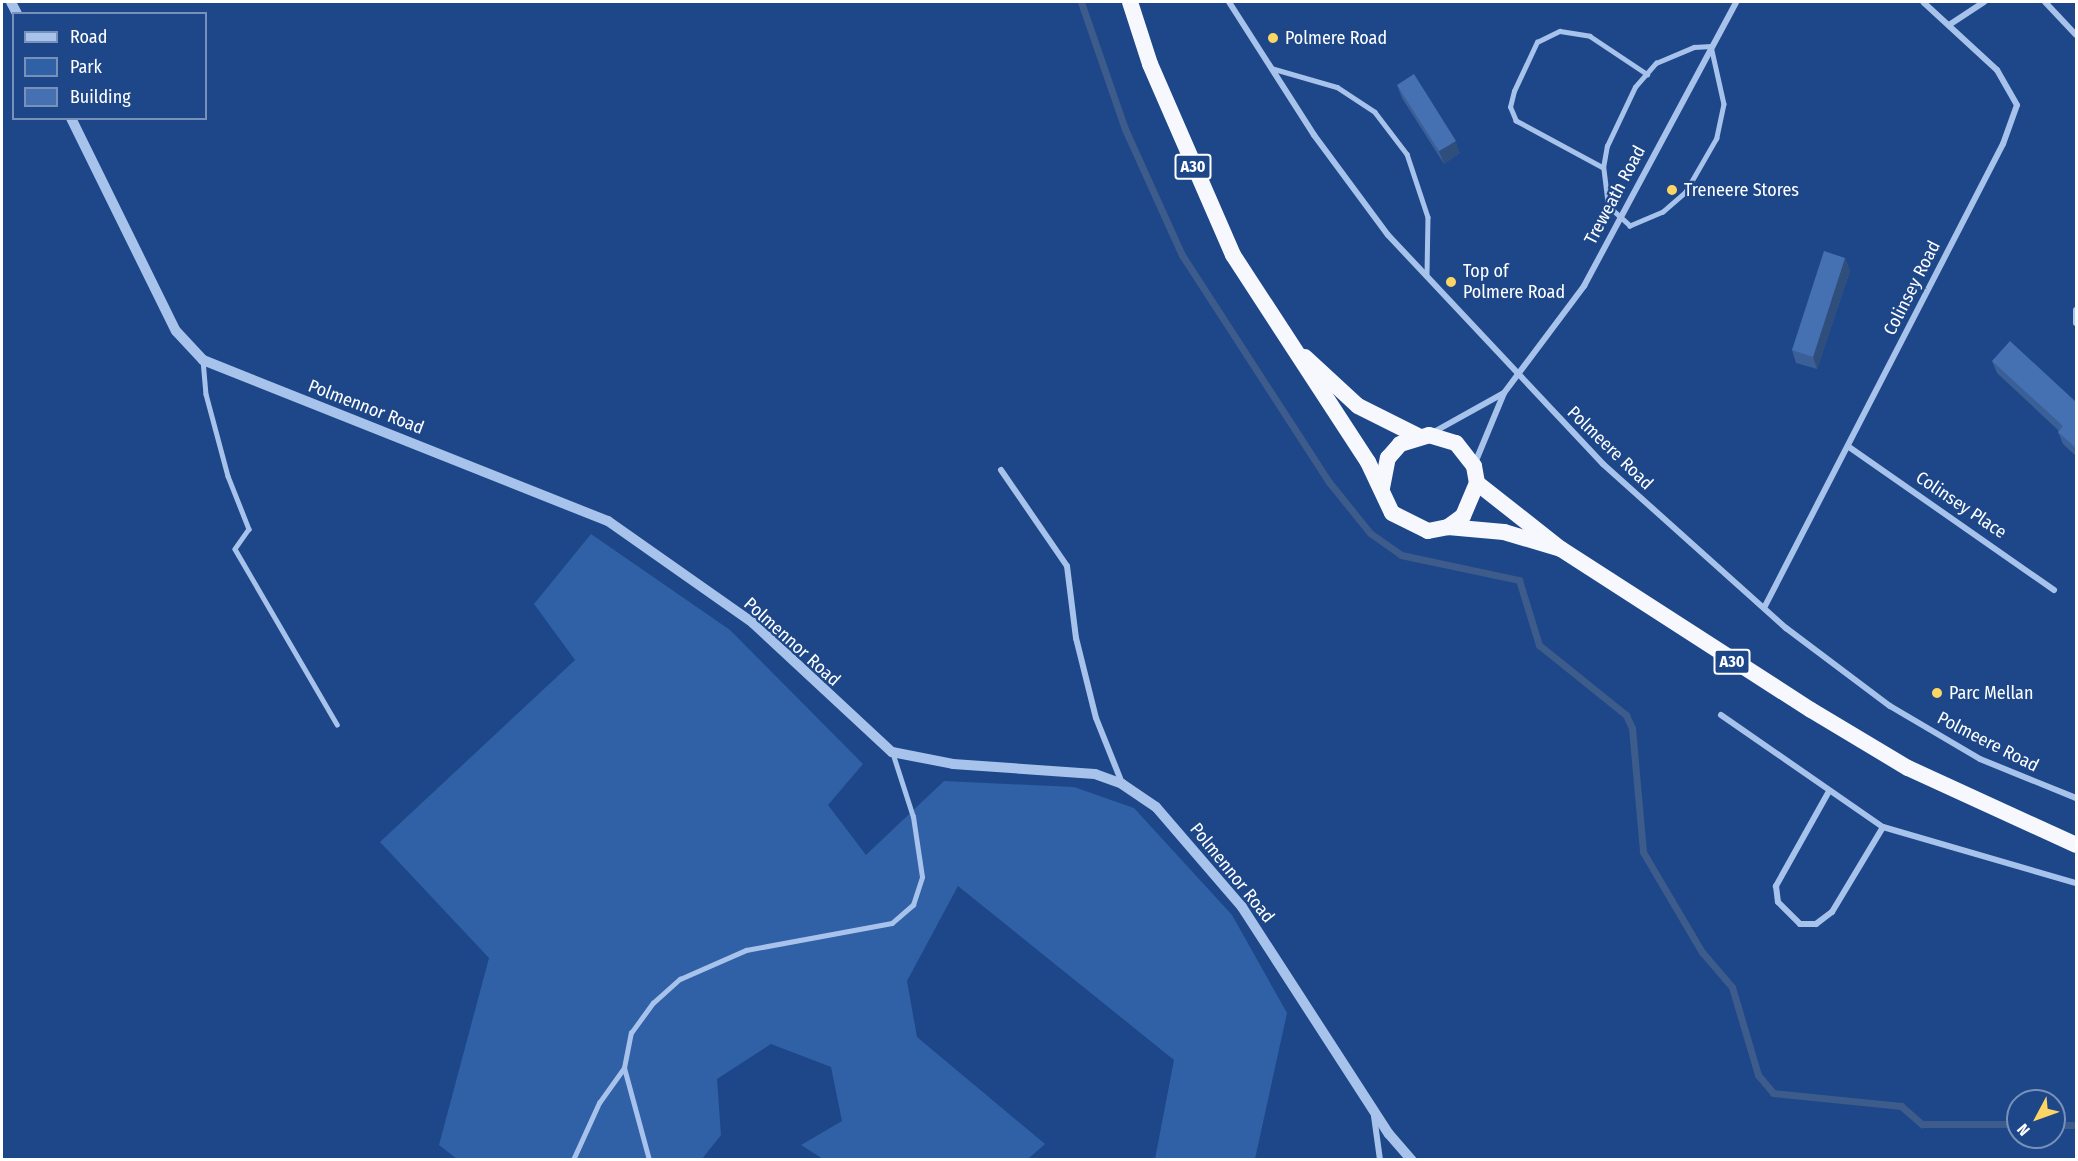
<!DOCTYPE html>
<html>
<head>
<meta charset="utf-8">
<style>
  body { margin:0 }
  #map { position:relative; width:2078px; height:1161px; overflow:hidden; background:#1d4788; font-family:"Fira Sans Condensed",sans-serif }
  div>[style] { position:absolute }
  .green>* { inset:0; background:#3060a6 }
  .stream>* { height:7px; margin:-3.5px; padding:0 3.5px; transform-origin:3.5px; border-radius:3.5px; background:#3d5b8b }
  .service>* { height:4.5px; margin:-2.25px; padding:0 2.25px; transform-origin:2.25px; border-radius:2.25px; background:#a7c3eb }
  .minor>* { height:6px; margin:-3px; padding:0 3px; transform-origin:3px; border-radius:3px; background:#a7c3eb }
  .tertiary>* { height:10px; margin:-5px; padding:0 5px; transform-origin:5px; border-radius:5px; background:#a7c3eb }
  .trunk>* { height:16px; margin:-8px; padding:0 8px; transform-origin:8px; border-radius:8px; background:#f6f8fe }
  .wall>* { inset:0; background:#3b6098 }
  .shaded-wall>* { inset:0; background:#304e7c }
  .building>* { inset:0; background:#4570b1 }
  .dots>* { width:16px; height:16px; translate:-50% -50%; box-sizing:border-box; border:3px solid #1d4788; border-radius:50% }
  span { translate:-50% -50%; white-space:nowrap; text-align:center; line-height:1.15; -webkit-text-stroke:4.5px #1d4788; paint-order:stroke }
  .shield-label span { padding:2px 4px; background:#1d4788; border:2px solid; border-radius:4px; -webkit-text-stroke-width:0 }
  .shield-label { font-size:16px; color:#fff; font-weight:700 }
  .poi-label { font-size:18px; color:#fff }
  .left { translate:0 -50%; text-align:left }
  .street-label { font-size:18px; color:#fff }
  .frame { position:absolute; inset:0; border:3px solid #fff; pointer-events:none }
  .legend { position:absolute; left:12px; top:12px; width:195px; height:108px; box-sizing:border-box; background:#1d4788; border:2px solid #7791b8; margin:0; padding:8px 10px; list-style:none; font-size:18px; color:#fff }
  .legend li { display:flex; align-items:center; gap:12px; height:30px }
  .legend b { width:30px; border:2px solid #7791b8 }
  .north { position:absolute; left:2006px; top:1089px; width:60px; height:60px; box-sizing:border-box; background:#1d4788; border:2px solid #7791b8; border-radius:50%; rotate:229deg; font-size:16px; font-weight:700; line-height:24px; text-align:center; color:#fff }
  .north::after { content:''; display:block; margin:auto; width:21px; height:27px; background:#fbd665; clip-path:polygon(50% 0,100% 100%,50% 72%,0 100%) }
</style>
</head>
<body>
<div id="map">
  <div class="green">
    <div style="clip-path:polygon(591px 534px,730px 630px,863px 764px,828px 805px,866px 855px,944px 781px,1074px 787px,1134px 808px,1232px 915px,1287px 1013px,1255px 1159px,1155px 1159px,1174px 1060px,958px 886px,907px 981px,917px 1037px,1045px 1144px,1028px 1159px,823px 1159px,801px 1145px,842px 1121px,831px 1067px,771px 1044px,717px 1079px,721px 1135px,702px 1159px,457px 1159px,439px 1145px,489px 958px,380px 842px,575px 660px,534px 604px)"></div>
  </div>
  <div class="stream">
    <div style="left:1081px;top:2px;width:134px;rotate:70.9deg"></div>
    <div style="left:1125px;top:129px;width:138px;rotate:65.7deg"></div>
    <div style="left:1182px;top:255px;width:270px;rotate:57.1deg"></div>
    <div style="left:1329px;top:482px;width:65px;rotate:51.2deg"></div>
    <div style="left:1370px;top:533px;width:38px;rotate:35deg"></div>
    <div style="left:1401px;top:555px;width:121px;rotate:12deg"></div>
    <div style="left:1519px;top:580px;width:68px;rotate:72.9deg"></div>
    <div style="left:1539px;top:645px;width:112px;rotate:38.8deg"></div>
    <div style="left:1626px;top:715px;width:14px;rotate:65deg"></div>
    <div style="left:1632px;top:728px;width:124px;rotate:84.9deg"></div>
    <div style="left:1643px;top:852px;width:116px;rotate:59.5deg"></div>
    <div style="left:1702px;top:952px;width:46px;rotate:49.4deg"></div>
    <div style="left:1732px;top:987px;width:92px;rotate:73.5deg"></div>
    <div style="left:1758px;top:1075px;width:23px;rotate:50deg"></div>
    <div style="left:1773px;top:1093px;width:129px;rotate:5.8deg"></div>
    <div style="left:1901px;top:1106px;width:28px;rotate:41deg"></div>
    <div style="left:1922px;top:1124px;width:96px"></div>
    <div style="left:2054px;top:1125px;width:22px"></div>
  </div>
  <div class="service">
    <div style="left:1711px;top:46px;width:59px;rotate:77.4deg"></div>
    <div style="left:1724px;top:104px;width:35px;rotate:102deg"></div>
    <div style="left:1717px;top:138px;width:62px;rotate:119.9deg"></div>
    <div style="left:1686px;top:192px;width:30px;rotate:139deg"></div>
    <div style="left:1663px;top:212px;width:36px;rotate:157deg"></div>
    <div style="left:1630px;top:226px;width:30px;rotate:-138deg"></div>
    <div style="left:1608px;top:206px;width:38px;rotate:-97deg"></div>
    <div style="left:1603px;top:168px;width:22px;rotate:-80deg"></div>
    <div style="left:1607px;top:146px;width:65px;rotate:-64.6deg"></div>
    <div style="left:1635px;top:87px;width:32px;rotate:-49deg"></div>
    <div style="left:1656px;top:63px;width:41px;rotate:-22.8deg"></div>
    <div style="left:1694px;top:47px;width:17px;rotate:-3deg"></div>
    <div style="left:1271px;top:68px;width:69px;rotate:16.1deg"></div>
    <div style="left:1337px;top:87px;width:45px;rotate:33.3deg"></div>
    <div style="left:1375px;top:112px;width:53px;rotate:52.7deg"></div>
    <div style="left:1407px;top:154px;width:66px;rotate:71.6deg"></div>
    <div style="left:1428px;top:217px;width:59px;rotate:91deg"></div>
    <div style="left:1603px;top:168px;width:99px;rotate:-151.6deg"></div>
    <div style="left:1516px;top:121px;width:15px;rotate:-113deg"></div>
    <div style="left:1510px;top:107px;width:16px;rotate:-76deg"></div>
    <div style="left:1514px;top:91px;width:54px;rotate:-64.9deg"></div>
    <div style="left:1537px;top:42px;width:25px;rotate:-26deg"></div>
    <div style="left:1560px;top:31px;width:30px;rotate:9deg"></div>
    <div style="left:1590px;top:36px;width:69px;rotate:33.7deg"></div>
    <div style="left:203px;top:360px;width:34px;rotate:85deg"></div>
    <div style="left:206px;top:394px;width:85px;rotate:75deg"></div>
    <div style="left:228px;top:476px;width:57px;rotate:68.4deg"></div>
    <div style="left:249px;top:529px;width:24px;rotate:125deg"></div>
    <div style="left:235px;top:549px;width:203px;rotate:59.8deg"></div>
    <div style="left:573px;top:1160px;width:63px;rotate:-65.5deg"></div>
    <div style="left:599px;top:1103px;width:43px;rotate:-54.5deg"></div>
    <div style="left:649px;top:1160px;width:95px;rotate:-105.2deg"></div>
    <div style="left:624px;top:1068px;width:36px;rotate:-79deg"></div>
    <div style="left:631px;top:1033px;width:37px;rotate:-54deg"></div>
    <div style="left:653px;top:1003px;width:36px;rotate:-42deg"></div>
    <div style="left:680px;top:979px;width:72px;rotate:-23.7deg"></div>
    <div style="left:746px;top:950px;width:148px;rotate:-10.5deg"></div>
    <div style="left:892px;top:923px;width:28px;rotate:-41deg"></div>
    <div style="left:913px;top:905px;width:29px;rotate:-72deg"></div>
    <div style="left:922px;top:877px;width:61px;rotate:-98.5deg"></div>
    <div style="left:913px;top:817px;width:68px;rotate:-107.9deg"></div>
  </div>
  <div class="minor">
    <div style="left:1229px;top:2px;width:158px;rotate:57.4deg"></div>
    <div style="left:1314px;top:135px;width:124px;rotate:53.5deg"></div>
    <div style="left:1388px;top:235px;width:314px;rotate:46.8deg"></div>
    <div style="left:1603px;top:464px;width:246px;rotate:41.9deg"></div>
    <div style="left:1786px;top:628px;width:130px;rotate:36.9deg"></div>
    <div style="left:1890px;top:706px;width:104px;rotate:30.5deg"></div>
    <div style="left:1980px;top:759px;width:104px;rotate:22.1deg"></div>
    <div style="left:2045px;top:2px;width:45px;rotate:46.8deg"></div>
    <div style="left:1949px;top:25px;width:42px;rotate:-33.3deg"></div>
    <div style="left:2076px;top:310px;width:13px;rotate:90deg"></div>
    <div style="left:1432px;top:433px;width:82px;rotate:-29.1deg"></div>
    <div style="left:1849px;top:447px;width:250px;rotate:34.9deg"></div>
    <div style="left:1475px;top:463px;width:76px;rotate:-67.5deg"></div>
    <div style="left:1504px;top:393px;width:134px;rotate:-53.2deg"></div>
    <div style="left:1584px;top:286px;width:322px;rotate:-61.8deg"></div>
    <div style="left:1001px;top:470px;width:116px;rotate:55.5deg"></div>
    <div style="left:1067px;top:566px;width:73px;rotate:82.9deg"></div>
    <div style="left:1076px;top:638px;width:82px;rotate:76deg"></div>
    <div style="left:1096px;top:718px;width:70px;rotate:68.2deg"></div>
    <div style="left:1764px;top:608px;width:522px;rotate:-62.75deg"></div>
    <div style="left:2003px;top:144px;width:41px;rotate:-70.3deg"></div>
    <div style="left:2017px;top:105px;width:40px;rotate:-119.7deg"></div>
    <div style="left:1997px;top:70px;width:100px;rotate:-137.4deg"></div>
    <div style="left:1721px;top:715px;width:197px;rotate:34.7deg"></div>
    <div style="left:1883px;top:827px;width:201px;rotate:16.2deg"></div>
    <div style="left:1828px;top:793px;width:107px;rotate:119.2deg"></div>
    <div style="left:1776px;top:886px;width:16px;rotate:83deg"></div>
    <div style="left:1778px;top:902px;width:31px;rotate:45deg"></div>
    <div style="left:1800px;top:924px;width:16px"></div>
    <div style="left:1816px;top:924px;width:20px;rotate:-37deg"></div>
    <div style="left:1832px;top:912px;width:99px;rotate:-59deg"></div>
    <div style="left:1374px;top:1116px;width:44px;rotate:82.2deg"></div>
  </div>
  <div class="tertiary">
    <div style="left:11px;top:2px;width:13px;rotate:63deg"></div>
    <div style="left:71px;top:118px;width:237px;rotate:63.8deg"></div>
    <div style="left:176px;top:331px;width:40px;rotate:47deg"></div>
    <div style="left:203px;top:360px;width:436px;rotate:21.7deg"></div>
    <div style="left:608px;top:521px;width:177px;rotate:35.1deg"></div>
    <div style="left:753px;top:623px;width:190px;rotate:42.9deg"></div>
    <div style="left:892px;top:752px;width:62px;rotate:11.1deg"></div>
    <div style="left:953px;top:764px;width:142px;rotate:4deg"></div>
    <div style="left:1095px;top:774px;width:29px;rotate:20deg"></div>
    <div style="left:1122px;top:784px;width:41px;rotate:34.1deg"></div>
    <div style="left:1156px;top:807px;width:132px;rotate:49.3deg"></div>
    <div style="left:1242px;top:907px;width:270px;rotate:57.1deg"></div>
    <div style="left:1389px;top:1134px;width:35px;rotate:49deg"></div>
  </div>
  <div class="trunk">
    <div style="left:1130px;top:2px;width:65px;rotate:72.1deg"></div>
    <div style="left:1150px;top:64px;width:208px;rotate:66.5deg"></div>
    <div style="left:1233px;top:255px;width:247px;rotate:56.9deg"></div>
    <div style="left:1368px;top:462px;width:56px;rotate:64.8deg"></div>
    <div style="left:1392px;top:513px;width:40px;rotate:26.6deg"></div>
    <div style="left:1428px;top:531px;width:20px;rotate:-11deg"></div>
    <div style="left:1448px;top:527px;width:56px;rotate:5.1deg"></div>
    <div style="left:1504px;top:532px;width:59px;rotate:16.6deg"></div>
    <div style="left:1305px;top:357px;width:72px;rotate:42.8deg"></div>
    <div style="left:1358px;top:406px;width:67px;rotate:26.6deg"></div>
    <div style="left:1477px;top:483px;width:107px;rotate:38.2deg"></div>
    <div style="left:1561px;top:549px;width:297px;rotate:32.8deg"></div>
    <div style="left:1811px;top:710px;width:113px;rotate:30.9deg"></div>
    <div style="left:1908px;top:768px;width:185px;rotate:24.6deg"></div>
    <div style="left:1382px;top:488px;width:31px;rotate:-79deg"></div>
    <div style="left:1388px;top:458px;width:18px;rotate:-49deg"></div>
    <div style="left:1400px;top:444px;width:30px;rotate:-17deg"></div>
    <div style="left:1429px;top:435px;width:28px;rotate:17deg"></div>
    <div style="left:1456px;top:443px;width:29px;rotate:52deg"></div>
    <div style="left:1474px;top:466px;width:17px;rotate:80deg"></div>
    <div style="left:1477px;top:483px;width:36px;rotate:113deg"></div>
    <div style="left:1463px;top:516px;width:19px;rotate:144deg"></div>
  </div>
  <div class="wall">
    <div style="clip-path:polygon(1397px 85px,1460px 153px,1444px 164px,1402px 98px)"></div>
    <div style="clip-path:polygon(1845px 258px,1850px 271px,1817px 369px,1796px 363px,1792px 350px)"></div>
    <div style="clip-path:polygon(1992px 361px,2076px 402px,2076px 456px,2063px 444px,2058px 432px,2059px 431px,1997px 373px)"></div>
  </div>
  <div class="shaded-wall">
    <div style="clip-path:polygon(1456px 141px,1460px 153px,1444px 164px,1439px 151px)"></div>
    <div style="clip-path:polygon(1845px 258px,1850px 271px,1817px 369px,1813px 357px)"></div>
  </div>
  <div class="building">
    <div style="clip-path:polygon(1414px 74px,1456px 141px,1439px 151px,1397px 85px)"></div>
    <div style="clip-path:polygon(1824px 251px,1845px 258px,1813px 357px,1792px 350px)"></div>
    <div style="clip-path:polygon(2010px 341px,2076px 402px,2076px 448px,2058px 432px,2063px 426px,1992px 361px)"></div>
  </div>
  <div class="dots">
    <div style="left:1273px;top:38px;background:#fbd665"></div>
    <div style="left:1672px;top:190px;background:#fbd665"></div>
    <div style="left:1451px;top:282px;background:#fbd665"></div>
    <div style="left:1937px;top:693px;background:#fbd665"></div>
  </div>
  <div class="shield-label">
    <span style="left:1193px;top:167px">A30</span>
    <span style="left:1732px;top:662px">A30</span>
  </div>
  <div class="poi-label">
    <span class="left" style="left:1285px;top:38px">Polmere Road</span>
    <span class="left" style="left:1684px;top:190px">Treneere Stores</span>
    <span class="left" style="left:1463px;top:282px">Top of<br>Polmere Road</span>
    <span class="left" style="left:1949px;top:693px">Parc Mellan</span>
  </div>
  <div class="street-label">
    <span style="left:1615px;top:195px;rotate:-62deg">Treweath Road</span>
    <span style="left:1912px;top:288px;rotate:-63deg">Colinsey Road</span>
    <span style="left:366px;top:407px;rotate:21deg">Polmennor Road</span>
    <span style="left:1610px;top:448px;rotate:44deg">Polmeere Road</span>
    <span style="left:1961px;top:505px;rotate:34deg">Colinsey Place</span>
    <span style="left:792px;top:642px;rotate:42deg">Polmennor Road</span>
    <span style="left:1988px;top:742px;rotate:27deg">Polmeere Road</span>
    <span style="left:1232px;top:873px;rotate:51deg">Polmennor Road</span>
  </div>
  <div class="frame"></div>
  <ul class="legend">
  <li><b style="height:8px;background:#a7c3eb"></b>Road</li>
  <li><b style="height:16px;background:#3060a6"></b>Park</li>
  <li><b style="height:16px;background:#4570b1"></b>Building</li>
  </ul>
  <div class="north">N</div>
</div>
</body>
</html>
